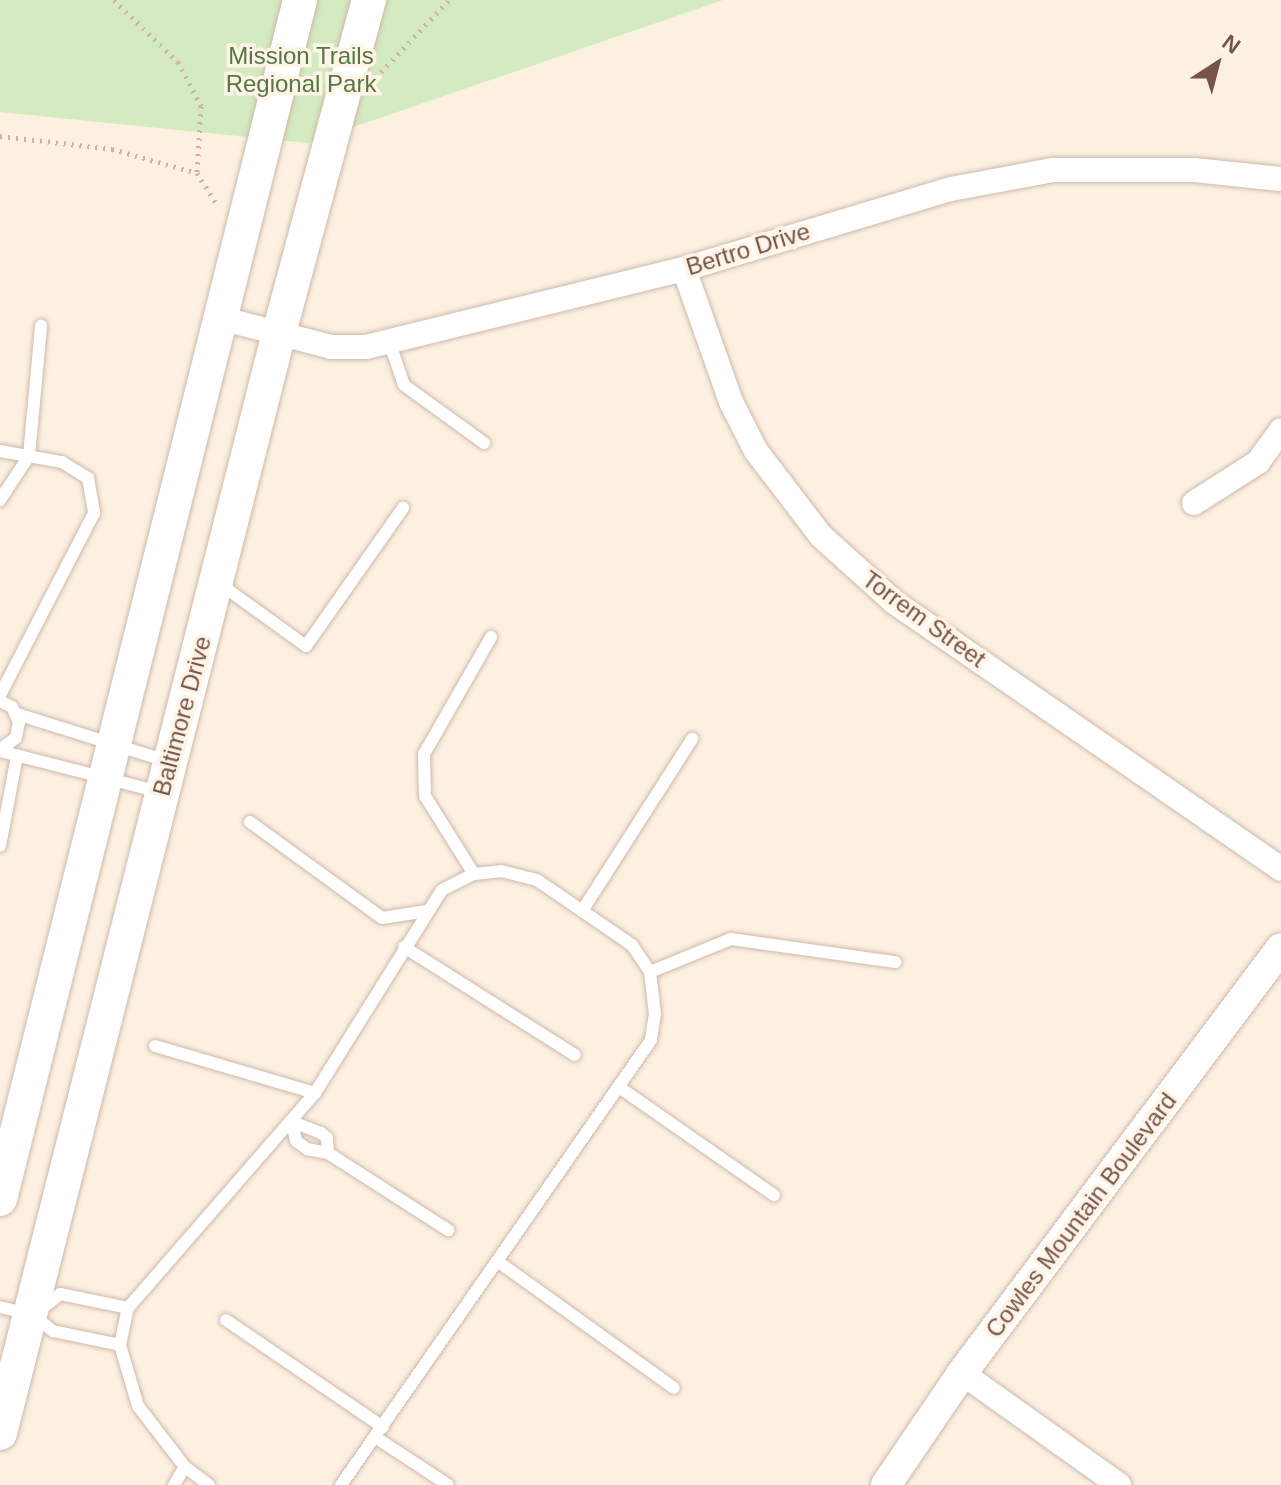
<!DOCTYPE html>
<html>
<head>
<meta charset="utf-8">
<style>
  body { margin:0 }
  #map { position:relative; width:1281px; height:1485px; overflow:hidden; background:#fcf0e1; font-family:Helvetica,sans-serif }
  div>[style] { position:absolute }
  .green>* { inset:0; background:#d4eac0 }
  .path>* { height:5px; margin-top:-2.5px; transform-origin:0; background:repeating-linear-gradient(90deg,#d6af9c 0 2px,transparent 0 8px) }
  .roads { filter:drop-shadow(0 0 2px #cfb9ab) drop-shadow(0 0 2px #cfb9ab) }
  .service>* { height:12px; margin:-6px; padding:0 6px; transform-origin:6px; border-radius:6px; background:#fff }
  .minor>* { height:24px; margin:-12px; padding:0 12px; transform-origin:12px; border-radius:12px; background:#fff }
  .tertiary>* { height:30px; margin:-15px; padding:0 15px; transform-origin:15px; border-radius:15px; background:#fff }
  .secondary>* { height:34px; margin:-17px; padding:0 17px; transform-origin:17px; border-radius:17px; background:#fff }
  span { translate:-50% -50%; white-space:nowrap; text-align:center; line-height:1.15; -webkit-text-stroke:7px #fff4e7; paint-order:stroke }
  .park-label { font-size:24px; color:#547940 }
  .street-label { font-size:24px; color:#745548 }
  .north { position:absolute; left:1177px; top:24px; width:80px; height:80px; -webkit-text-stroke:6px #fff4e7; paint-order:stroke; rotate:36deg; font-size:22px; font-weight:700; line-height:32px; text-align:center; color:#745548 }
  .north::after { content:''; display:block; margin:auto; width:28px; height:36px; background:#745548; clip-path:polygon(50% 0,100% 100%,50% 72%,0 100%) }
</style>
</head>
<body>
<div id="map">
  <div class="green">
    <div style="clip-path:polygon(0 0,723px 0,307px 143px,0 112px)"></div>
  </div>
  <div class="path">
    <div style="left:114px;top:0;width:89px;rotate:44.1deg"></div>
    <div style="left:178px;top:62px;width:50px;rotate:62.4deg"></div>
    <div style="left:201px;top:106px;width:67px;rotate:93.4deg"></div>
    <div style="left:197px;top:173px;width:39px;rotate:58deg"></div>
    <div style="left:381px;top:72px;width:99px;rotate:-46.6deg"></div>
    <div style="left:0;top:136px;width:113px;rotate:6.6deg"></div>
    <div style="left:112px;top:149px;width:88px;rotate:15.8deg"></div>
  </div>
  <div class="roads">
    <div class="service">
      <div style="left:389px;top:341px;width:46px;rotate:71.2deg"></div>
      <div style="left:404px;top:385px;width:99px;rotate:35.9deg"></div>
      <div style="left:0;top:451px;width:63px;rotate:10.1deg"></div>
      <div style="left:62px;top:462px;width:31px;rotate:32deg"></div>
      <div style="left:88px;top:478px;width:36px;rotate:80deg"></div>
      <div style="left:94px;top:513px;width:205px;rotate:117.3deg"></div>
      <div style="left:0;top:500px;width:53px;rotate:-56.6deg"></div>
      <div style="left:29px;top:456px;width:131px;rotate:-84.7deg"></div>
      <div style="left:220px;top:584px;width:106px;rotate:35.8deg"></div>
      <div style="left:306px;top:646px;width:169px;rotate:-54.9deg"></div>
      <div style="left:0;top:701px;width:13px;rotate:27deg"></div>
      <div style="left:12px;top:707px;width:17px;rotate:65deg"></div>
      <div style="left:19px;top:722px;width:16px;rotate:101deg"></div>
      <div style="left:16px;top:738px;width:19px;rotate:145deg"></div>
      <div style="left:17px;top:714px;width:157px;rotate:17.4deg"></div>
      <div style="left:0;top:751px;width:165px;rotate:14.4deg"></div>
      <div style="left:250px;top:822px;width:163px;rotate:36deg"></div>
      <div style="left:382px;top:918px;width:45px;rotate:-9deg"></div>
      <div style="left:0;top:846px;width:92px;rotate:-79.3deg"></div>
      <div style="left:474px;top:874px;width:92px;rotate:-122.1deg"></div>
      <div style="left:425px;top:796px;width:42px;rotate:-91.4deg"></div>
      <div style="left:424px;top:754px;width:135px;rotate:-60.2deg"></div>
      <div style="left:584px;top:908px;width:201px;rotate:-57.4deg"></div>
      <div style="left:404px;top:947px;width:202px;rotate:32.3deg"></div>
      <div style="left:650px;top:972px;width:87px;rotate:-22.2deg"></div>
      <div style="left:731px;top:939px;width:166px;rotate:8deg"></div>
      <div style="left:155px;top:1046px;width:167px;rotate:16.4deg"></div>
      <div style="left:619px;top:1087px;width:189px;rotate:34.9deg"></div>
      <div style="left:328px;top:1153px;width:15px;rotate:-94deg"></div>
      <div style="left:327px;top:1138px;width:8px;rotate:-140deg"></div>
      <div style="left:321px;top:1133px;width:31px;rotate:-159deg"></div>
      <div style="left:292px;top:1122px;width:19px;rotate:78deg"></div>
      <div style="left:296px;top:1141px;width:14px;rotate:36deg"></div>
      <div style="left:307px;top:1149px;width:21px;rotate:11deg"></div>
      <div style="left:328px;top:1153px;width:143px;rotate:32.7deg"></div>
      <div style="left:500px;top:1263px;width:214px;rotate:35.7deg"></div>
      <div style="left:0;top:1307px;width:34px;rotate:14deg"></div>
      <div style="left:33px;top:1315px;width:26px;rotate:39deg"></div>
      <div style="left:53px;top:1331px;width:68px;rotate:11.8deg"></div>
      <div style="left:39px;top:1311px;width:27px;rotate:-39deg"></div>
      <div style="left:60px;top:1294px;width:69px;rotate:11.6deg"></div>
      <div style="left:226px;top:1320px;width:190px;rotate:34.3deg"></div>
      <div style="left:375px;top:1437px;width:87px;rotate:33.3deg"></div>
      <div style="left:174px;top:1485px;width:21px;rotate:-59deg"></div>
      <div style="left:209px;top:1485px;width:30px;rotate:-143deg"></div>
      <div style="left:185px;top:1467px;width:77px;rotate:-127.6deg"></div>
      <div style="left:138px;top:1406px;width:64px;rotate:-106.4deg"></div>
      <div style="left:120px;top:1345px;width:38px;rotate:-78deg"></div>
      <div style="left:128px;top:1308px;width:285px;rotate:-49deg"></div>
      <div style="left:315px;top:1093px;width:239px;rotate:-58deg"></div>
      <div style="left:442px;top:890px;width:36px;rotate:-27deg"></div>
      <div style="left:474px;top:874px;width:27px;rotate:-6deg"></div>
      <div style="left:501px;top:871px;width:37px;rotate:14deg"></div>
      <div style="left:537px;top:880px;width:115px;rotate:34.4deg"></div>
      <div style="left:632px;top:945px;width:32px;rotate:56deg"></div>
      <div style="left:650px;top:972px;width:42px;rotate:83.2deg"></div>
      <div style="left:655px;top:1014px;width:26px;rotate:99deg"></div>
      <div style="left:651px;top:1040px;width:542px;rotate:124.86deg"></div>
    </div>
    <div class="minor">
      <div style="left:684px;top:269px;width:141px;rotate:70.5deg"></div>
      <div style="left:731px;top:402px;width:55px;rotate:63deg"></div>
      <div style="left:756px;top:451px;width:107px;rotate:52.6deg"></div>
      <div style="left:821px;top:536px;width:98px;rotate:42.1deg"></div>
      <div style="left:894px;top:602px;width:470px;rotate:34.6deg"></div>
      <div style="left:220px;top:318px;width:115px;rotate:14.6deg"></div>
      <div style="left:331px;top:347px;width:35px"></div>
      <div style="left:366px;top:347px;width:327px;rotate:-13.8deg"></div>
      <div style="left:684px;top:269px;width:279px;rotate:-16.7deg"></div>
      <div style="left:951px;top:189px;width:104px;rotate:-10.6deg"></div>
      <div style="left:1053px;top:170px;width:141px"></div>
      <div style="left:1194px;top:170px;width:87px;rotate:5.9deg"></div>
      <div style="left:1194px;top:503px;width:76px;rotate:-32.6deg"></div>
      <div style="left:1258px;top:462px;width:39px;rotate:-54deg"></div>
      <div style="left:962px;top:1373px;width:193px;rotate:35.5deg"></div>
    </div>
    <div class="tertiary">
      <div style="left:886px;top:1485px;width:135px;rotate:-55.8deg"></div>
      <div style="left:962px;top:1373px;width:531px;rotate:-53.11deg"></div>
    </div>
    <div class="secondary">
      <div style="left:0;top:1199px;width:1236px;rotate:-75.95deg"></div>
      <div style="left:0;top:1433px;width:1135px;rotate:-75.77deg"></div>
      <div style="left:279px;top:333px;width:345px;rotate:-74.9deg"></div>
    </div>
  </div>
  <div class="park-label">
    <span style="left:301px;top:70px">Mission Trails<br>Regional Park</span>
  </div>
  <div class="street-label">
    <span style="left:748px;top:249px;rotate:-17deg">Bertro Drive</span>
    <span style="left:924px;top:619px;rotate:36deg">Torrem Street</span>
    <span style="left:182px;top:716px;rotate:-75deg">Baltimore Drive</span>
    <span style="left:1081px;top:1215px;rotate:-53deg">Cowles Mountain Boulevard</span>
  </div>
  <div class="north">N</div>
</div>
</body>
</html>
